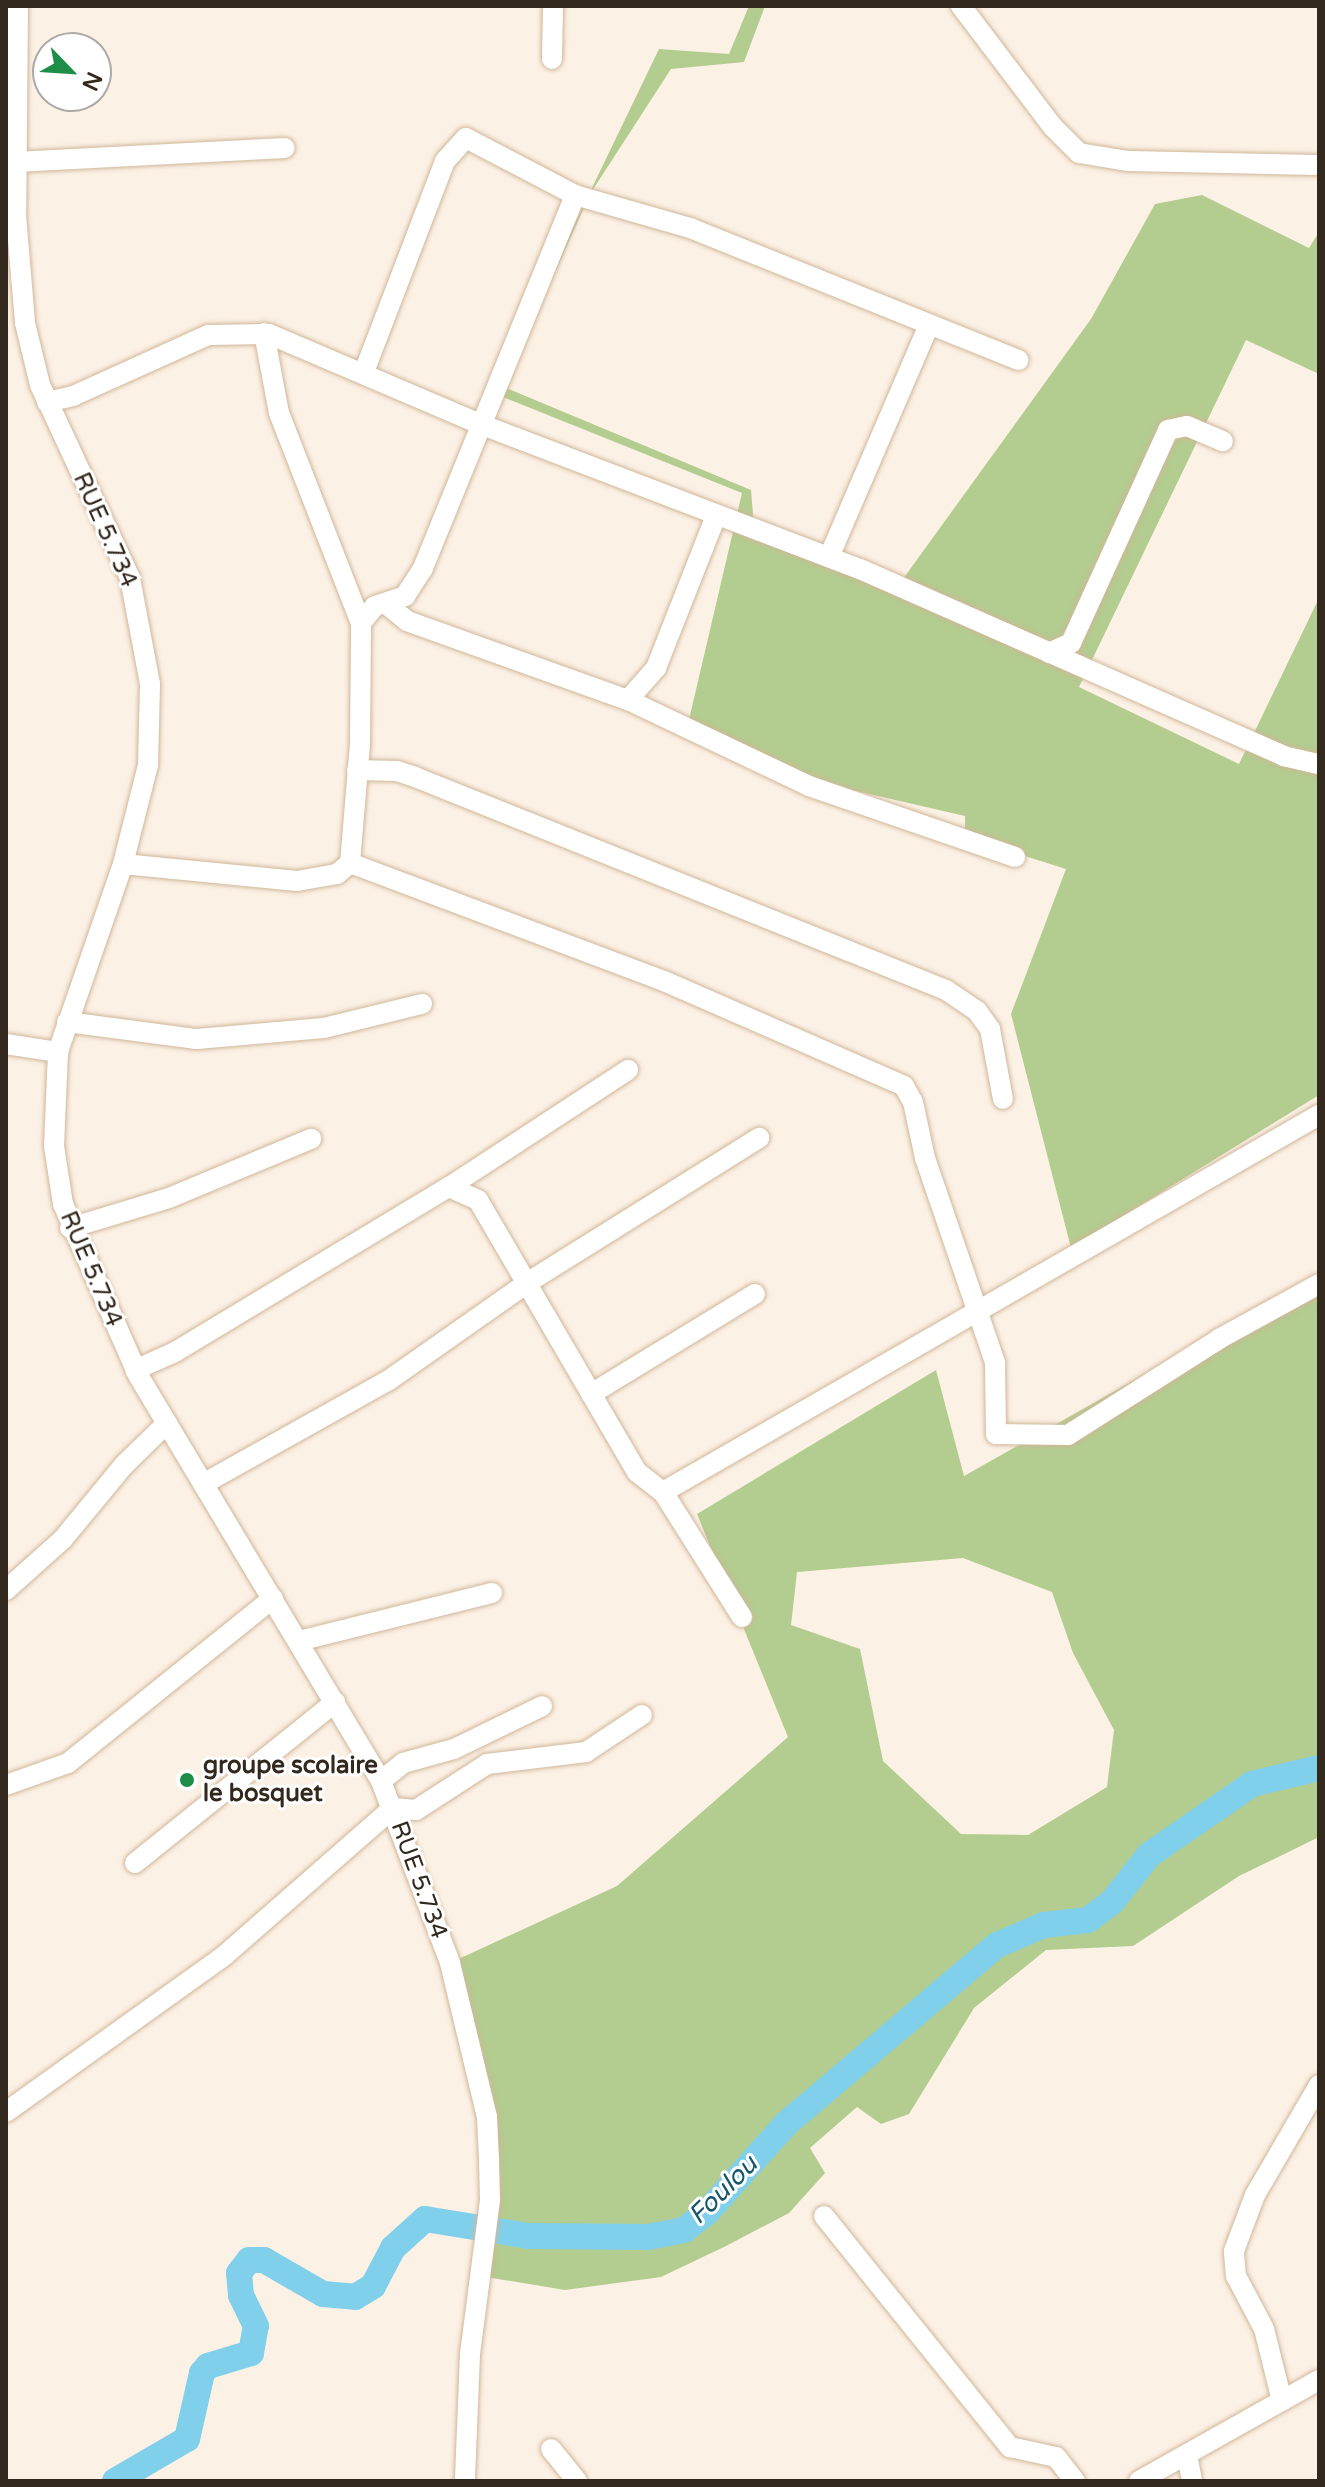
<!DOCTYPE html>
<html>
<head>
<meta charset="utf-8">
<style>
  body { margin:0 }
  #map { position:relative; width:1325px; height:2487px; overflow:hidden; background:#fcf1e5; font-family:"Varela Round",sans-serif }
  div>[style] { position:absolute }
  .forest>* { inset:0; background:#b3cc8f }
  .river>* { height:26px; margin:-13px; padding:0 13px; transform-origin:13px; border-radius:13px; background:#81d0eb }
  .roads { filter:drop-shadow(0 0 2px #d0b79a) drop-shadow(0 0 2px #d0b79a) }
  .minor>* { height:20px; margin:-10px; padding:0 10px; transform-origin:10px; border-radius:10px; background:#fff }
  .dots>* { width:22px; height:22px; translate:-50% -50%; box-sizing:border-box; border:4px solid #fff; border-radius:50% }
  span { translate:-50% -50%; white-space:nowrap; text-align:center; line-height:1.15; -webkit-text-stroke:6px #fff; paint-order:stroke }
  .street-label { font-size:24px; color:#32281d }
  .poi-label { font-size:24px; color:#32281d; font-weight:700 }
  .left { translate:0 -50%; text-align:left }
  .water-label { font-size:26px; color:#155769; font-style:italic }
  .frame { position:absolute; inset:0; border:8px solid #32281d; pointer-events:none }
  .north { position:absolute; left:32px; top:32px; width:80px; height:80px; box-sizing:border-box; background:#fff; border:2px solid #ada9a5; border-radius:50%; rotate:115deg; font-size:22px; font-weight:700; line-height:32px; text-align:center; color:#32281d }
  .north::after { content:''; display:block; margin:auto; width:28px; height:36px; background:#1d8e47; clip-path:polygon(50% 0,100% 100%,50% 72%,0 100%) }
</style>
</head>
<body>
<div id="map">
  <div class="forest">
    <div style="clip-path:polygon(749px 6px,765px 6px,744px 62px,671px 69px,590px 194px,504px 387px,751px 490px,755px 540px,903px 579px,1091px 319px,1155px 204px,1202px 195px,1309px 248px,1319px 232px,1319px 374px,1246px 340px,1079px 687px,1239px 764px,1319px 598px,1319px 1095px,1071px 1248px,1011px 1014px,1066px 869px,965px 837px,965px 816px,791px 776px,688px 724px,742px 493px,493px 393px,659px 49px,729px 54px)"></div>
    <div style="clip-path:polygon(evenodd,1319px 1276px,1319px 1837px,1239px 1876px,1133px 1946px,1046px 1950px,974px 2008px,909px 2114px,881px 2124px,857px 2107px,810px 2148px,825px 2173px,789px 2213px,726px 2246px,661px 2277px,565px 2290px,480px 2276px,489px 2159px,450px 1963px,617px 1886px,788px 1737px,697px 1514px,936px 1370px,964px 1476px,1319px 1276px,963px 1558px,1052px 1592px,1073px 1653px,1114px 1730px,1107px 1787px,1028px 1835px,961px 1834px,883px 1761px,860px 1649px,791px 1625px,797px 1572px,963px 1558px)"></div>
  </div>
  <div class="river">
    <div style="left:115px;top:2481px;width:83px;rotate:-30.3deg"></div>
    <div style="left:187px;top:2439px;width:68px;rotate:-77.2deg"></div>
    <div style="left:202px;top:2373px;width:9px;rotate:-49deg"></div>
    <div style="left:208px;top:2366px;width:45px;rotate:-16.8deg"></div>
    <div style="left:251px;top:2353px;width:27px;rotate:-80deg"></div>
    <div style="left:256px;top:2326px;width:34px;rotate:-116deg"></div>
    <div style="left:241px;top:2295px;width:22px;rotate:-95deg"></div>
    <div style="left:239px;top:2273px;width:16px;rotate:-52deg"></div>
    <div style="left:249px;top:2260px;width:15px"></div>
    <div style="left:264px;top:2260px;width:68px;rotate:30deg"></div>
    <div style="left:323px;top:2294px;width:32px;rotate:5deg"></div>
    <div style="left:355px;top:2297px;width:21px;rotate:-31deg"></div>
    <div style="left:373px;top:2286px;width:43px;rotate:-62.2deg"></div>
    <div style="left:393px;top:2248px;width:43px;rotate:-42.2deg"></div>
    <div style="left:425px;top:2219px;width:105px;rotate:9.3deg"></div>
    <div style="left:529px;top:2236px;width:119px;rotate:0.5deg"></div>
    <div style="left:648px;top:2237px;width:37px;rotate:-11deg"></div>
    <div style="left:684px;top:2230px;width:31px;rotate:-38deg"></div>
    <div style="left:708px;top:2211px;width:118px;rotate:-48.1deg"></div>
    <div style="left:787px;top:2123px;width:275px;rotate:-40.3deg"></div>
    <div style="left:997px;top:1945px;width:51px;rotate:-23.1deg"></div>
    <div style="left:1044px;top:1925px;width:44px;rotate:-6.5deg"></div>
    <div style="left:1088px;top:1920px;width:30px;rotate:-37deg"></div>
    <div style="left:1112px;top:1902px;width:60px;rotate:-51.8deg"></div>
    <div style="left:1149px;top:1855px;width:125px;rotate:-34.6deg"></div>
    <div style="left:1252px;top:1784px;width:69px;rotate:-13.4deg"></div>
  </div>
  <div class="roads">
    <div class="minor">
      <div style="left:18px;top:6px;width:209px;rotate:90.5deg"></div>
      <div style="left:16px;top:215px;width:108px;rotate:85.2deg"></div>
      <div style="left:25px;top:323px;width:64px;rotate:76.4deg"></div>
      <div style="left:40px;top:385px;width:213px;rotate:65deg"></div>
      <div style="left:130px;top:578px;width:108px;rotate:79.3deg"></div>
      <div style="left:150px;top:684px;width:81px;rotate:91.4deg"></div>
      <div style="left:148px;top:765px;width:102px;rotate:104.2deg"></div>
      <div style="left:123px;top:864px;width:199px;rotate:109.1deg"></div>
      <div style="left:58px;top:1052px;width:94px;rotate:92.4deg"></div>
      <div style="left:54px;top:1146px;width:59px;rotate:81.2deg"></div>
      <div style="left:63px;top:1204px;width:187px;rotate:66.3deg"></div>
      <div style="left:138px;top:1375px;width:473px;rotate:59.1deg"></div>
      <div style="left:381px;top:1781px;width:195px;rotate:69.2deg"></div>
      <div style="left:450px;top:1963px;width:158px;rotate:76.5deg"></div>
      <div style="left:487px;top:2117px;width:42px;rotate:87.3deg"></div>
      <div style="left:489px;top:2159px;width:41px;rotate:88.6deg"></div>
      <div style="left:490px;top:2200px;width:155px;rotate:97.4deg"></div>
      <div style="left:470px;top:2354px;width:127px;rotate:92.3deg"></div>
      <div style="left:961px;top:6px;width:152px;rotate:52.8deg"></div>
      <div style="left:1053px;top:127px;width:37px;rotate:45deg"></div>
      <div style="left:1079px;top:153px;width:50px;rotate:9.3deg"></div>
      <div style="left:1128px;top:161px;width:191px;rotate:1.2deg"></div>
      <div style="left:552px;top:59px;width:53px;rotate:-88.9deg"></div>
      <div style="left:16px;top:162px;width:269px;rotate:-3deg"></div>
      <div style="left:264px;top:333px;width:81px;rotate:79.4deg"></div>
      <div style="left:279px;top:413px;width:225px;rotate:68.7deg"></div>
      <div style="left:364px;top:372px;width:226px;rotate:-69deg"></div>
      <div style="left:445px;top:161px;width:31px;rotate:-48deg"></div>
      <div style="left:466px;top:138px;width:123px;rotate:27.6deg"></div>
      <div style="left:47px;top:402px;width:27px;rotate:-13deg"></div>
      <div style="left:73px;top:396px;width:148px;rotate:-24.3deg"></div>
      <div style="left:208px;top:335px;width:61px;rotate:-0.9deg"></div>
      <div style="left:269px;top:334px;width:235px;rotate:23.1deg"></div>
      <div style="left:485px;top:426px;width:401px;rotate:20.9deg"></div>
      <div style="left:860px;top:569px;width:462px;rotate:23.8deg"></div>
      <div style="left:1283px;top:756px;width:37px;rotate:13deg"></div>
      <div style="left:829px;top:557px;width:250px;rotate:-66.7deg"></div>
      <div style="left:385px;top:603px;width:28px;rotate:39deg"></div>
      <div style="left:407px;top:621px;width:235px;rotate:19.7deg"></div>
      <div style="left:628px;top:700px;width:200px;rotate:25.4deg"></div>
      <div style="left:809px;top:786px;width:218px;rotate:19deg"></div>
      <div style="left:1049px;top:653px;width:24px;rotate:-24deg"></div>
      <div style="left:1071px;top:643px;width:234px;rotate:-65.5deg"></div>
      <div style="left:1168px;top:430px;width:19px;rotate:-12deg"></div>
      <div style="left:1187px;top:426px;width:39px;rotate:23deg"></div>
      <div style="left:628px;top:700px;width:43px;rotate:-48.8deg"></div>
      <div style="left:656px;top:668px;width:163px;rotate:-68.5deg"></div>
      <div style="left:357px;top:770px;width:40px;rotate:1.4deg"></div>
      <div style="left:397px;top:771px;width:19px;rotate:18deg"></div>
      <div style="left:415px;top:777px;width:572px;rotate:21.86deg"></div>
      <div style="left:946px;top:990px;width:37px;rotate:34deg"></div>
      <div style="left:977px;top:1011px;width:22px;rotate:54deg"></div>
      <div style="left:990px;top:1029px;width:71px;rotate:79.5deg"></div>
      <div style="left:350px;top:863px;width:335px;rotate:20.6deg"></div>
      <div style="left:664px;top:981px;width:262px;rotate:23.6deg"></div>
      <div style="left:904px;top:1086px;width:18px;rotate:61deg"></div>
      <div style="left:913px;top:1102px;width:57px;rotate:77.9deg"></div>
      <div style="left:925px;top:1158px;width:217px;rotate:71.1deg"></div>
      <div style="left:995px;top:1363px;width:71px;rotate:89.2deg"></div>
      <div style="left:996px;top:1434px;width:72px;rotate:0.8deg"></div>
      <div style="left:1068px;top:1435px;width:179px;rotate:-32.4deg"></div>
      <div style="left:1219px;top:1339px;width:114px;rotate:-28.8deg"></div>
      <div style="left:123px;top:864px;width:175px;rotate:5.6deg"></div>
      <div style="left:297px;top:881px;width:41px;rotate:-9.9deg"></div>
      <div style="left:337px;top:874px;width:17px;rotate:-40deg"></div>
      <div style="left:350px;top:863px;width:119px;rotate:-85.2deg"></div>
      <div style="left:360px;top:744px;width:121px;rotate:-89.5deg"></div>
      <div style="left:361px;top:623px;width:22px;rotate:-51deg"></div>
      <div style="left:375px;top:606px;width:32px;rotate:-18deg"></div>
      <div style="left:405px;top:596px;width:33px;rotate:-57deg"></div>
      <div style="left:423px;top:568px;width:403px;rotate:-67.8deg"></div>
      <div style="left:575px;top:195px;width:120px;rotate:16deg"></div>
      <div style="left:690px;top:228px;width:354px;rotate:21.9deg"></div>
      <div style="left:67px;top:1022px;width:131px;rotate:7.5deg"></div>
      <div style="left:197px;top:1039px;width:127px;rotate:-5deg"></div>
      <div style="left:324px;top:1028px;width:101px;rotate:-13.8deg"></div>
      <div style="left:6px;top:1044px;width:53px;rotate:8.7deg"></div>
      <div style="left:449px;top:1187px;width:32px;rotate:24deg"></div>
      <div style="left:478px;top:1200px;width:315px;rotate:59.7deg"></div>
      <div style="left:637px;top:1472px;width:33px;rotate:38deg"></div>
      <div style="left:663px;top:1492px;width:757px;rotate:-29.89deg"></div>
      <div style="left:70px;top:1228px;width:103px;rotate:-16.9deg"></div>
      <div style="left:169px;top:1198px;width:154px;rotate:-22.6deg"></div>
      <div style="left:135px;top:1370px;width:44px;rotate:-24.2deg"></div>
      <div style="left:175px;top:1352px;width:320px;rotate:-31.1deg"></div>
      <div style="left:449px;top:1187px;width:214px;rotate:-33.2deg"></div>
      <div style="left:591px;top:1394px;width:192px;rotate:-31.4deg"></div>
      <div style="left:203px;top:1484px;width:213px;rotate:-29.2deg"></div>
      <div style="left:389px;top:1380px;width:169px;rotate:-35.1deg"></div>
      <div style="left:527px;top:1283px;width:274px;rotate:-32deg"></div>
      <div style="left:663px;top:1492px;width:148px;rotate:57.7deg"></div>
      <div style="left:6px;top:1590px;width:76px;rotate:-41.8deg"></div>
      <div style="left:63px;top:1539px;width:96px;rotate:-50.5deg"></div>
      <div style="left:124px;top:1465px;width:60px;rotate:-44.3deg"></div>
      <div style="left:299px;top:1641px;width:199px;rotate:-14deg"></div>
      <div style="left:381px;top:1781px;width:28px;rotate:-39deg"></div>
      <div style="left:403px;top:1763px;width:53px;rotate:-15.4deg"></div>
      <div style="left:454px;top:1749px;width:98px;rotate:-26deg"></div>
      <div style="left:6px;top:1785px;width:66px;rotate:-19.5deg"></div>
      <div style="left:68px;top:1763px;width:263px;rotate:-38.8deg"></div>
      <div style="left:135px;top:1863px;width:257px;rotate:-38.8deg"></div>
      <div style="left:6px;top:2112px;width:269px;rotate:-35.6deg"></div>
      <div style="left:225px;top:1955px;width:223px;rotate:-41.2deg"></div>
      <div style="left:393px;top:1808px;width:23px;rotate:5deg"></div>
      <div style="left:416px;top:1810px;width:85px;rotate:-32.9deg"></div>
      <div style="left:487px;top:1764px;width:100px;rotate:-6.9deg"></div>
      <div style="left:586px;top:1752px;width:67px;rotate:-33.5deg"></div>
      <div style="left:824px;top:2216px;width:297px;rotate:51.2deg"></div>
      <div style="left:1010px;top:2447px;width:47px;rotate:12.3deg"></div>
      <div style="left:1056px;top:2457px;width:31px;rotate:52deg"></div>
      <div style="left:1282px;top:2401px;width:74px;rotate:-104deg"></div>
      <div style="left:1264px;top:2329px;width:60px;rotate:-117.8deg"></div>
      <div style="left:1236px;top:2276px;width:25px;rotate:-95deg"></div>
      <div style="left:1234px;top:2251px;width:60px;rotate:-69.4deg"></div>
      <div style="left:1255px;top:2195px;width:127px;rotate:-59.8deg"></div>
      <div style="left:551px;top:2449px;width:41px;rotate:50.9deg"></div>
      <div style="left:1187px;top:2455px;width:26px;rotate:79deg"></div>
      <div style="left:1139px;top:2481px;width:206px;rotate:-29.3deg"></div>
    </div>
  </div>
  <div class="dots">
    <div style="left:187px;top:1780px;background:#1d8e47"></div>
  </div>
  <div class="street-label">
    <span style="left:105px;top:530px;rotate:66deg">RUE 5.734</span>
    <span style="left:91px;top:1269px;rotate:67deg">RUE 5.734</span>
    <span style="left:419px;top:1880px;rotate:70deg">RUE 5.734</span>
  </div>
  <div class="poi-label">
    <span class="left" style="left:203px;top:1780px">groupe scolaire<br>le bosquet</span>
  </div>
  <div class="water-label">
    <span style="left:723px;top:2190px;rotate:-45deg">Foulou</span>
  </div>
  <div class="frame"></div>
  <div class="north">N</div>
</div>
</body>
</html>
